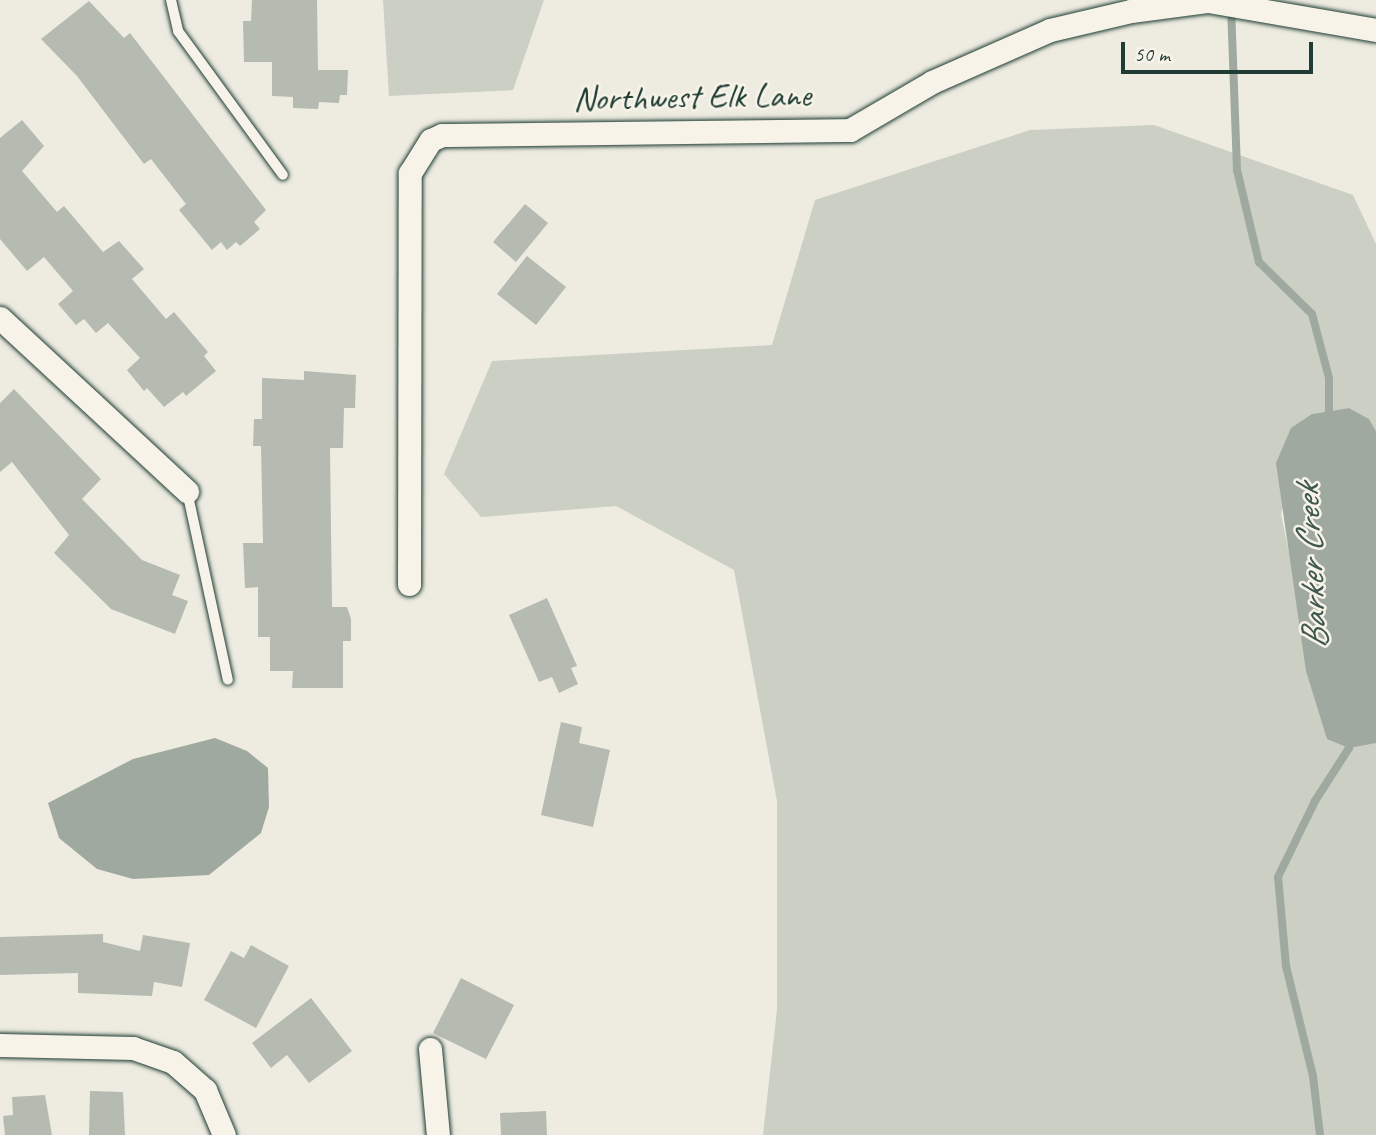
<!DOCTYPE html>
<html>
<head>
<meta charset="utf-8">
<style>
  body { margin:0 }
  #map { position:relative; width:1376px; height:1135px; overflow:hidden; background:#eeece1; font-family:Caveat,sans-serif }
  div>[style] { position:absolute }
  .green>* { inset:0; background:#cccfc4 }
  .water>* { inset:0; background:#9fa99f }
  .stream>* { height:8px; margin:-4px; padding:0 4px; transform-origin:4px; border-radius:4px; background:#9fa99f }
  .building>* { inset:0; background:#b5bbb0 }
  .roads { filter:drop-shadow(0 0 2px #1f3d34) drop-shadow(0 0 2px #1f3d34) }
  .service>* { height:10px; margin:-5px; padding:0 5px; transform-origin:5px; border-radius:5px; background:#f7f3e8 }
  .minor>* { height:23px; margin:-11.5px; padding:0 11.5px; transform-origin:11.5px; border-radius:11.5px; background:#f7f3e8 }
  span { translate:-50% -50%; white-space:nowrap; text-align:center; line-height:1.15; -webkit-text-stroke:5px #f7f3e8; paint-order:stroke }
  .street-label { font-size:35px; color:#1f3d34 }
  .water-label { font-size:37px; color:#3f584f; font-style:italic }
  .scale { position:absolute; left:1121px; top:42px; width:192px; height:32px; box-sizing:border-box; border:4px solid #1f3d34; border-top:0; padding-left:9px; font-size:21px; line-height:24px; white-space:nowrap; color:#1f3d34; -webkit-text-stroke:5px #f7f3e8; paint-order:stroke }
</style>
</head>
<body>
<div id="map">
  <div class="green">
    <div style="clip-path:polygon(383px 0,544px 0,513px 90px,389px 96px)"></div>
    <div style="clip-path:polygon(1154px 125px,1353px 195px,1376px 244px,1376px 431px,1369px 419px,1349px 408px,1312px 414px,1281px 514px,1327px 739px,1376px 743px,1376px 1135px,763px 1135px,777px 1010px,777px 801px,734px 570px,616px 506px,481px 517px,444px 474px,492px 361px,772px 345px,815px 200px,1030px 130px)"></div>
  </div>
  <div class="water">
    <div style="clip-path:polygon(1349px 408px,1369px 419px,1376px 431px,1376px 743px,1349px 748px,1327px 739px,1306px 671px,1276px 463px,1291px 428px,1312px 414px)"></div>
    <div style="clip-path:polygon(215px 738px,247px 751px,268px 768px,269px 807px,261px 833px,209px 875px,133px 879px,97px 869px,59px 838px,48px 803px,133px 759px)"></div>
  </div>
  <div class="stream">
    <div style="left:1231px;top:6px;width:164px;rotate:87.9deg"></div>
    <div style="left:1237px;top:170px;width:95px;rotate:76.6deg"></div>
    <div style="left:1259px;top:262px;width:74px;rotate:44.5deg"></div>
    <div style="left:1312px;top:314px;width:66px;rotate:75.1deg"></div>
    <div style="left:1329px;top:378px;width:43px;rotate:90deg"></div>
    <div style="left:1320px;top:1135px;width:59px;rotate:-96.8deg"></div>
    <div style="left:1313px;top:1076px;width:113px;rotate:-103.8deg"></div>
    <div style="left:1286px;top:966px;width:89px;rotate:-95.1deg"></div>
    <div style="left:1278px;top:877px;width:85px;rotate:-64deg"></div>
    <div style="left:1315px;top:801px;width:63px;rotate:-57.3deg"></div>
    <div style="left:1349px;top:748px;width:10px;rotate:-96deg"></div>
  </div>
  <div class="building">
    <div style="clip-path:polygon(252px 0,317px 0,318px 70px,348px 70px,347px 95px,340px 95px,339px 103px,319px 102px,318px 109px,293px 108px,293px 97px,272px 96px,272px 62px,244px 62px,243px 21px,251px 21px)"></div>
    <div style="clip-path:polygon(89px 1px,124px 38px,130px 33px,266px 210px,254px 222px,260px 229px,240px 246px,236px 242px,227px 250px,221px 242px,212px 250px,179px 210px,186px 204px,151px 159px,144px 164px,77px 76px,41px 39px)"></div>
    <div style="clip-path:polygon(22px 120px,44px 146px,22px 171px,57px 212px,64px 206px,103px 252px,119px 241px,144px 269px,132px 279px,166px 319px,174px 312px,208px 352px,204px 356px,216px 371px,186px 396px,183px 392px,164px 407px,147px 388px,144px 391px,127px 370px,140px 358px,108px 323px,96px 333px,84px 319px,76px 325px,58px 304px,73px 291px,44px 257px,27px 271px,0 239px,0 138px)"></div>
    <div style="clip-path:polygon(525px 204px,548px 223px,516px 262px,493px 242px)"></div>
    <div style="clip-path:polygon(527px 256px,566px 287px,536px 325px,497px 294px)"></div>
    <div style="clip-path:polygon(304px 371px,356px 375px,355px 408px,344px 408px,343px 448px,330px 448px,332px 607px,347px 607px,351px 619px,351px 641px,343px 641px,343px 688px,292px 688px,293px 671px,270px 671px,270px 637px,258px 637px,258px 587px,245px 588px,243px 543px,263px 543px,261px 446px,253px 446px,254px 419px,262px 419px,262px 378px,304px 380px)"></div>
    <div style="clip-path:polygon(14px 389px,101px 479px,82px 499px,142px 560px,180px 575px,172px 595px,188px 601px,175px 634px,111px 609px,54px 553px,69px 535px,12px 462px,0 472px,0 403px)"></div>
    <div style="clip-path:polygon(547px 598px,577px 666px,571px 668px,578px 684px,559px 693px,552px 677px,539px 682px,509px 615px)"></div>
    <div style="clip-path:polygon(561px 722px,582px 727px,579px 743px,610px 750px,593px 827px,541px 815px)"></div>
    <div style="clip-path:polygon(103px 934px,103px 942px,140px 951px,143px 935px,190px 943px,182px 987px,154px 982px,152px 996px,78px 993px,78px 973px,0 975px,0 937px)"></div>
    <div style="clip-path:polygon(251px 945px,289px 966px,256px 1028px,204px 1000px,231px 951px,244px 958px)"></div>
    <div style="clip-path:polygon(461px 978px,514px 1005px,486px 1059px,433px 1033px)"></div>
    <div style="clip-path:polygon(311px 998px,352px 1051px,309px 1083px,287px 1055px,271px 1068px,252px 1043px)"></div>
    <div style="clip-path:polygon(90px 1091px,123px 1092px,125px 1135px,89px 1135px)"></div>
    <div style="clip-path:polygon(45px 1095px,52px 1135px,5px 1135px,3px 1116px,13px 1115px,12px 1097px)"></div>
    <div style="clip-path:polygon(546px 1111px,547px 1135px,501px 1135px,500px 1113px)"></div>
  </div>
  <div class="roads">
    <div class="service">
      <div style="left:171px;top:0;width:32px;rotate:77deg"></div>
      <div style="left:178px;top:31px;width:178px;rotate:53.9deg"></div>
      <div style="left:187px;top:491px;width:193px;rotate:77.8deg"></div>
    </div>
    <div class="minor">
      <div style="left:0;top:318px;width:255px;rotate:42.8deg"></div>
      <div style="left:409px;top:584px;width:411px;rotate:-89.9deg"></div>
      <div style="left:410px;top:173px;width:39px;rotate:-58deg"></div>
      <div style="left:431px;top:140px;width:12px;rotate:-24deg"></div>
      <div style="left:442px;top:135px;width:408px;rotate:-0.7deg"></div>
      <div style="left:850px;top:130px;width:95px;rotate:-30.3deg"></div>
      <div style="left:932px;top:82px;width:129px;rotate:-23.8deg"></div>
      <div style="left:1050px;top:30px;width:83px;rotate:-13.2deg"></div>
      <div style="left:1131px;top:11px;width:78px;rotate:-7.4deg"></div>
      <div style="left:1208px;top:1px;width:170px;rotate:9.8deg"></div>
      <div style="left:0;top:1045px;width:133px;rotate:1.3deg"></div>
      <div style="left:133px;top:1048px;width:42px;rotate:19.3deg"></div>
      <div style="left:173px;top:1062px;width:43px;rotate:41.2deg"></div>
      <div style="left:205px;top:1090px;width:49px;rotate:67.1deg"></div>
      <div style="left:430px;top:1049px;width:86px;rotate:84.7deg"></div>
    </div>
  </div>
  <div class="street-label">
    <span style="left:692px;top:97px;rotate:-1deg">Northwest Elk Lane</span>
  </div>
  <div class="water-label">
    <span style="left:1311px;top:567px;rotate:-93deg">Barker Creek</span>
  </div>
  <div class="scale">50 m</div>
</div>
</body>
</html>
